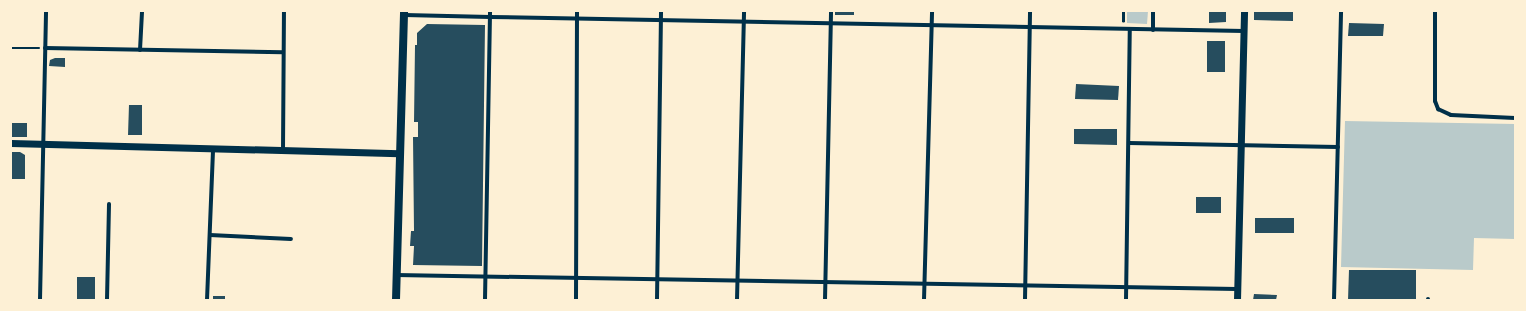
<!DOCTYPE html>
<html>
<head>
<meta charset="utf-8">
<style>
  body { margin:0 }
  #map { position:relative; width:1526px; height:311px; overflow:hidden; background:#fdf0d5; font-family:Jost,sans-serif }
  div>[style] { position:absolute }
  .green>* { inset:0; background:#b9caca }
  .building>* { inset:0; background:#264d5e }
  .path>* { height:2.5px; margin:-1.25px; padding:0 1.25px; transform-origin:1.25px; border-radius:1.25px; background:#003049 }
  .pedestrian>* { height:3.5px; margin:-1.75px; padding:0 1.75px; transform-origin:1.75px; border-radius:1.75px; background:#003049 }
  .minor>* { height:4px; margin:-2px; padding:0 2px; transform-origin:2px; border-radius:2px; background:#003049 }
  .tertiary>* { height:7px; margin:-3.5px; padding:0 3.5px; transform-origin:3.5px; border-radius:3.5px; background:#003049 }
  .secondary>* { height:8px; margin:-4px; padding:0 4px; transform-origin:4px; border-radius:4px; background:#003049 }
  span { translate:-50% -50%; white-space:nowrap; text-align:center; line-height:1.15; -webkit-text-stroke:3.5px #fdf0d5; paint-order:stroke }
  .frame { position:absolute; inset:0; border:12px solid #fdf0d5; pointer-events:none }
</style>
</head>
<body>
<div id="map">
  <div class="green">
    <div style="clip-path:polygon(1127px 11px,1148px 11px,1147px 24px,1127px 23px)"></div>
    <div style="clip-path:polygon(1345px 121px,1515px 124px,1515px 239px,1474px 238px,1473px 270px,1341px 267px)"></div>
  </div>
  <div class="building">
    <div style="clip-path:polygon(835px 11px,854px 11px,854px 15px,835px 15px)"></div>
    <div style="clip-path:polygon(1209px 11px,1226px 11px,1226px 22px,1209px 23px)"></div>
    <div style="clip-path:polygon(1254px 11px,1293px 11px,1293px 21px,1254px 20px)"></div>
    <div style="clip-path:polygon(1349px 23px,1384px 24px,1383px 36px,1348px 36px)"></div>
    <div style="clip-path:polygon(427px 24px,485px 25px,482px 266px,413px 265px,414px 246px,410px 246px,411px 231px,414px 231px,413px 137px,418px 137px,418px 122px,414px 122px,415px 45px,417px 45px,417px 33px)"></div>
    <div style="clip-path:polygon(1207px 41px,1225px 41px,1225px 72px,1207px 72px)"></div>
    <div style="clip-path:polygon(55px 58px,65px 58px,65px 67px,49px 66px,50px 60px)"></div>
    <div style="clip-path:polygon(1076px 84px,1119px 86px,1118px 100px,1075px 99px)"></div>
    <div style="clip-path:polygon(129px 105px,142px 105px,142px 135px,128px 135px)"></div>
    <div style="clip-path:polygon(11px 123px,27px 123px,27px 137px,11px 137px)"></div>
    <div style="clip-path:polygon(1074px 129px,1117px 129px,1117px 145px,1074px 144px)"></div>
    <div style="clip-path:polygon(11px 152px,20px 152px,25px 155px,25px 179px,11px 179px)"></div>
    <div style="clip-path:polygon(1196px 197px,1221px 197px,1221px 213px,1196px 213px)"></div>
    <div style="clip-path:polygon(1255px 218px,1294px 218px,1294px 233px,1255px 233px)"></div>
    <div style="clip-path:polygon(1349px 270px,1416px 270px,1416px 300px,1348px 300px)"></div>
    <div style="clip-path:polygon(77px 277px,95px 277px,95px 300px,77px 299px)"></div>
    <div style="clip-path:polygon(1254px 294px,1277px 295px,1276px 300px,1253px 300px)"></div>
    <div style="clip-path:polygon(213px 296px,225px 296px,225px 300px,213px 300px)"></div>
  </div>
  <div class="path">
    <div style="left:1123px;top:21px;width:10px;rotate:-90deg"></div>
    <div style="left:11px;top:48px;width:28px"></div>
  </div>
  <div class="pedestrian">
    <div style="left:405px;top:15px;width:85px;rotate:1.3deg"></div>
  </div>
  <div class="minor">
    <div style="left:1435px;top:11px;width:90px;rotate:90deg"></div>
    <div style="left:1435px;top:101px;width:9px;rotate:69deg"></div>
    <div style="left:1438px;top:109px;width:14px;rotate:25deg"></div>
    <div style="left:1451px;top:115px;width:64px;rotate:2.7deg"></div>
    <div style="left:490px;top:17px;width:754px;rotate:1.06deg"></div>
    <div style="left:1153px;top:30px;width:19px;rotate:-90deg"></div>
    <div style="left:45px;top:48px;width:238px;rotate:1deg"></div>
    <div style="left:140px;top:50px;width:39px;rotate:-87deg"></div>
    <div style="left:1129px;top:143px;width:209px;rotate:1.1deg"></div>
    <div style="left:283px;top:150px;width:139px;rotate:-89.6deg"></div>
    <div style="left:210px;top:235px;width:81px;rotate:2.8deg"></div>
    <div style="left:396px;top:275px;width:841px;rotate:0.95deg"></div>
    <div style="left:40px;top:300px;width:289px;rotate:-88.8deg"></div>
    <div style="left:107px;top:300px;width:96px;rotate:-88.8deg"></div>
    <div style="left:207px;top:300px;width:152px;rotate:-87.7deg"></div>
    <div style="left:485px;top:300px;width:289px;rotate:-89deg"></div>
    <div style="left:576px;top:300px;width:289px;rotate:-89.8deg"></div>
    <div style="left:657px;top:300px;width:289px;rotate:-89.2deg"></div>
    <div style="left:737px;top:300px;width:289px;rotate:-88.6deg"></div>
    <div style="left:825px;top:300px;width:289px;rotate:-88.8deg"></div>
    <div style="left:924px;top:300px;width:289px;rotate:-88.4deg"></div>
    <div style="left:1025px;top:300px;width:289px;rotate:-89deg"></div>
    <div style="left:1126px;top:300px;width:270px;rotate:-89.2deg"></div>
    <div style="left:1334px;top:300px;width:289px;rotate:-88.6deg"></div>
    <div style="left:1428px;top:300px;width:1px;rotate:-90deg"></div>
  </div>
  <div class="tertiary">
    <div style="left:11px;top:143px;width:388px;rotate:1.5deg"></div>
    <div style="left:1237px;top:300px;width:289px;rotate:-88.6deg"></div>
  </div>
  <div class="secondary">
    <div style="left:396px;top:300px;width:289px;rotate:-88.4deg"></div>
  </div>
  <div class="frame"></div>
</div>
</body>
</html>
